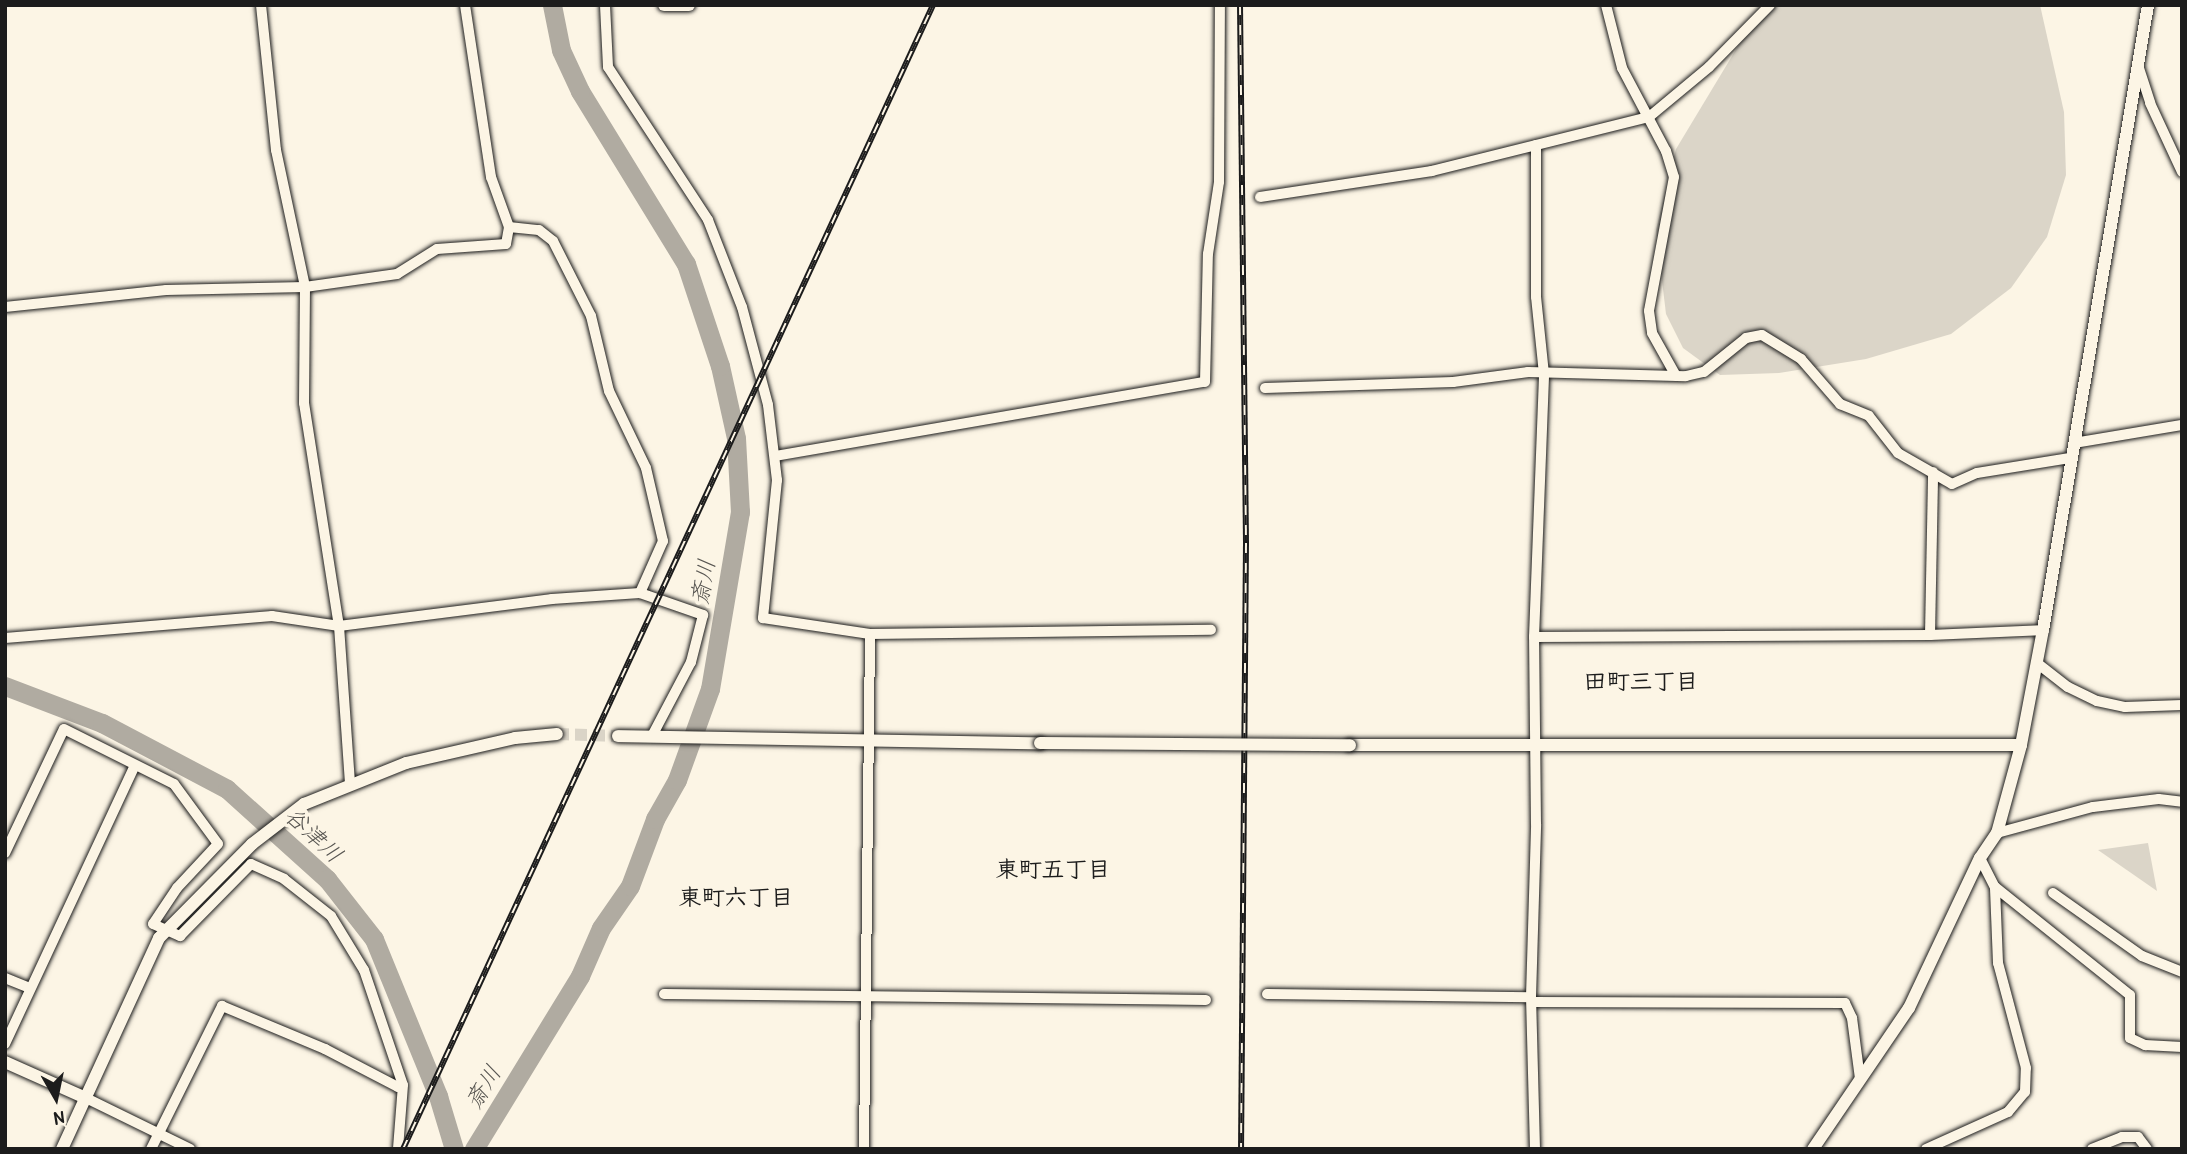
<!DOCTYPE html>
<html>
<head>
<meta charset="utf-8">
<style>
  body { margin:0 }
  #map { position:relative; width:2187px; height:1154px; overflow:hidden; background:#fcf5e5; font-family:"Patrick Hand","Klee One",sans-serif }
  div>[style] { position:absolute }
  .green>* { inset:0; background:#dbd5c8 }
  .river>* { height:19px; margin:-9.5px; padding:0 9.5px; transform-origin:9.5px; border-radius:9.5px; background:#b0aba1 }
  .tertiary-tunnel>* { height:12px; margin-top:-6px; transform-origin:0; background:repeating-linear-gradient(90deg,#dad4c7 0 12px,transparent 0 18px) }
  .roads { filter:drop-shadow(0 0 2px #1c1c1c) drop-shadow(0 0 2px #1c1c1c) }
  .minor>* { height:10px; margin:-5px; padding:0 5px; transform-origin:5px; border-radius:5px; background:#fcf5e5 }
  .tertiary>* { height:12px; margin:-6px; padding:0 6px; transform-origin:6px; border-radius:6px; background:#fcf5e5 }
  .rail>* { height:6px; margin-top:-3px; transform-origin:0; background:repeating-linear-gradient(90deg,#fcf5e5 0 10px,#1c1c1c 0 20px); box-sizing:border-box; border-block:2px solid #1c1c1c }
  .bridges { filter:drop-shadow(0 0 2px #1c1c1c) drop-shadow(0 0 2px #1c1c1c) }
  .tertiary-bridge>* { height:12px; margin:-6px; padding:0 6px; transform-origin:6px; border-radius:6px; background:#fcf5e5 }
  span { translate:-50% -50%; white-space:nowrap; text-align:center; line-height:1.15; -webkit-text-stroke:7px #fcf5e5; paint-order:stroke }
  .water-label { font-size:23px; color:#575551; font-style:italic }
  .neighbourhood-label { font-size:23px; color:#1c1c1c; font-weight:700 }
  .frame { position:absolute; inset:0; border:7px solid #1c1c1c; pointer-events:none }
  .north { position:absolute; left:21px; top:1063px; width:70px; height:70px; -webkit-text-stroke:5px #fcf5e5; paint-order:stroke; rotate:171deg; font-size:19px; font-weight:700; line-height:28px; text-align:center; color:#1c1c1c }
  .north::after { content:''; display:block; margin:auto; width:24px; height:32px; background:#1c1c1c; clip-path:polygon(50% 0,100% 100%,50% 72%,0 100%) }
</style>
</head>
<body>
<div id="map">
  <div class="green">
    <div style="clip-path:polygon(1768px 5px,2040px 5px,2064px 112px,2066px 175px,2047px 237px,2011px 288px,1951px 334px,1866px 359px,1779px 373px,1720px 375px,1683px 348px,1666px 314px,1656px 230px,1676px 149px,1758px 13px)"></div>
    <div style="clip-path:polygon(2148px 843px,2157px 891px,2098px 850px)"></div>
  </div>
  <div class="river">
    <div style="left:5px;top:686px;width:104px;rotate:20.9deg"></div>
    <div style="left:102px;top:723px;width:141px;rotate:27.8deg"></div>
    <div style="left:227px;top:789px;width:135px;rotate:42deg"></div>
    <div style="left:327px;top:879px;width:76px;rotate:51.9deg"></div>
    <div style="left:374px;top:939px;width:170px;rotate:67.8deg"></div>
    <div style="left:438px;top:1096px;width:55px;rotate:73.2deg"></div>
    <div style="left:474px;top:1149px;width:203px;rotate:-58.5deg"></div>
    <div style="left:580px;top:976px;width:52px;rotate:-66.4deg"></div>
    <div style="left:601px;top:928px;width:51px;rotate:-55.4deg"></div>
    <div style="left:630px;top:886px;width:72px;rotate:-69.5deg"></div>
    <div style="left:655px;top:819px;width:45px;rotate:-60.6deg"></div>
    <div style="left:677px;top:780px;width:97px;rotate:-70.1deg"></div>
    <div style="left:710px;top:689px;width:180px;rotate:-80.4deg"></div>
    <div style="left:740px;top:512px;width:74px;rotate:-93.1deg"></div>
    <div style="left:736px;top:438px;width:74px;rotate:-102.5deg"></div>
    <div style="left:720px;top:366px;width:108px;rotate:-108.4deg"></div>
    <div style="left:686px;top:264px;width:203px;rotate:-121.5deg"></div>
    <div style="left:580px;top:91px;width:45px;rotate:-114.9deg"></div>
    <div style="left:561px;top:50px;width:46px;rotate:-101.3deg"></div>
  </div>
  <div class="tertiary-tunnel">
    <div style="left:557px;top:734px;width:61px;rotate:1.9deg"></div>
  </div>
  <div class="roads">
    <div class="minor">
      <div style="left:261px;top:5px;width:146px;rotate:84.1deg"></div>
      <div style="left:276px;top:150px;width:140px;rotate:78deg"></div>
      <div style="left:305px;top:287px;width:116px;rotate:90.5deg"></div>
      <div style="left:304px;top:403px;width:226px;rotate:81.1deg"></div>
      <div style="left:339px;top:626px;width:159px;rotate:86deg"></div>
      <div style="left:605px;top:5px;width:62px;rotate:87.2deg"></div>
      <div style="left:608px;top:67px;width:183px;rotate:56.8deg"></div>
      <div style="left:708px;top:220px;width:93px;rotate:68.7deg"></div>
      <div style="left:742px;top:307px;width:101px;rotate:75.1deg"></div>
      <div style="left:768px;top:405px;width:76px;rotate:83.2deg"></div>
      <div style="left:777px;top:480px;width:139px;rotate:95.8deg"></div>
      <div style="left:763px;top:618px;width:108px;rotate:8.5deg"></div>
      <div style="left:870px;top:634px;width:341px;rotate:-0.7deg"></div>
      <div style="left:1606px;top:5px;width:65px;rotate:75.7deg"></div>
      <div style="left:1622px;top:68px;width:94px;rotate:62.1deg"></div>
      <div style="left:1666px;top:151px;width:27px;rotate:73deg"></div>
      <div style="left:1674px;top:177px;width:136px;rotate:100.6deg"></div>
      <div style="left:1649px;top:311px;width:22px;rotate:82deg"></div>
      <div style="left:1652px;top:333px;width:49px;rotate:60.8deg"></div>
      <div style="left:2138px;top:65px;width:40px;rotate:72deg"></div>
      <div style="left:2150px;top:103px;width:76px;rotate:65.1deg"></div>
      <div style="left:1260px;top:197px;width:174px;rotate:-8.6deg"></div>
      <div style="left:1432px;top:171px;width:224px;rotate:-14deg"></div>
      <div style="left:1649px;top:117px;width:78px;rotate:-39.8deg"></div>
      <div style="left:1709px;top:67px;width:87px;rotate:-45.5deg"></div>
      <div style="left:509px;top:227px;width:30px;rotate:6deg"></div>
      <div style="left:539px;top:230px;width:18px;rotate:38deg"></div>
      <div style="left:553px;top:241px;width:84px;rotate:63.1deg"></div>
      <div style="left:591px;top:316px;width:77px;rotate:76.5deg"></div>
      <div style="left:609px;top:391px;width:85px;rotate:64.3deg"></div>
      <div style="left:646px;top:468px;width:75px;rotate:76.9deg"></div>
      <div style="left:663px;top:541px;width:57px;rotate:113.9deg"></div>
      <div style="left:5px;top:307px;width:162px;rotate:-6deg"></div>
      <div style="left:166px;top:290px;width:139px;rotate:-1.2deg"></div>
      <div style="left:305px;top:287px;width:93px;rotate:-8deg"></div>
      <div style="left:397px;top:274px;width:47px;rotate:-32deg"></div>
      <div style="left:437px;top:249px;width:69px;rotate:-4.1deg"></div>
      <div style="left:506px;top:244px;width:17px;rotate:-80deg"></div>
      <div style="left:509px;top:227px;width:53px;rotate:-109.8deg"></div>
      <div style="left:491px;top:177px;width:174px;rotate:-98.6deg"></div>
      <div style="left:1265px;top:388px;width:188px;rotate:-1.8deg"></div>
      <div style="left:1453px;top:382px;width:76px;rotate:-7.6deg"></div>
      <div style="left:1528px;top:372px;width:158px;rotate:1.5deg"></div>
      <div style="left:1686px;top:376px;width:18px;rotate:-13deg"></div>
      <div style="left:1704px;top:372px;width:54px;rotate:-39deg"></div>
      <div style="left:1746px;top:338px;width:16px;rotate:-11deg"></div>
      <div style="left:1762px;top:335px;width:46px;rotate:31.6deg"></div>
      <div style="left:1801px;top:359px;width:60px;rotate:49.1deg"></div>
      <div style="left:1840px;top:404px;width:31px;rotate:22deg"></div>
      <div style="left:1869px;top:416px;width:47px;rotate:51.9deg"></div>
      <div style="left:1898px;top:453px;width:62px;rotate:29.9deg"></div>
      <div style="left:1952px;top:484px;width:27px;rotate:-24deg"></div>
      <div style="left:1977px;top:473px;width:94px;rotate:-9.2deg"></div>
      <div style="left:2074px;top:443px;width:109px;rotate:-9.5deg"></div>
      <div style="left:775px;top:456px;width:436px;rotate:-9.8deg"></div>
      <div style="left:1205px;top:382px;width:128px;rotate:-88.7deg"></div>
      <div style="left:1208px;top:254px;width:73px;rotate:-81.3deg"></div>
      <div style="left:1219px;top:182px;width:177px;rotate:-89.7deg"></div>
      <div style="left:1930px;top:635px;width:163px;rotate:-88.9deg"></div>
      <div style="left:1534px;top:637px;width:396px;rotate:-0.3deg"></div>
      <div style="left:1930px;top:635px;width:113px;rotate:-2.5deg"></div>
      <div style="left:5px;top:638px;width:268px;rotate:-4.7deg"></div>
      <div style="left:272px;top:616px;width:68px;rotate:8.5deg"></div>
      <div style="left:339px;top:626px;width:215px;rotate:-7.2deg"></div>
      <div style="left:552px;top:599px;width:88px;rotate:-3.9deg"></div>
      <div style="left:640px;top:593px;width:67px;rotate:19.2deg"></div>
      <div style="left:703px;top:615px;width:49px;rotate:104.3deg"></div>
      <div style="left:691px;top:662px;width:84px;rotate:117.8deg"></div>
      <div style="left:2037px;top:663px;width:39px;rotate:38deg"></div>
      <div style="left:2068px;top:687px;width:32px;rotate:26deg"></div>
      <div style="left:2097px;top:701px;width:29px;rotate:12deg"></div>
      <div style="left:2125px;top:707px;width:57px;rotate:-2deg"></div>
      <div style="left:1997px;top:833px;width:99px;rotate:-15.2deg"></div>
      <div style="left:2093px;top:807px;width:66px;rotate:-6.9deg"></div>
      <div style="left:2159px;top:799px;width:23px;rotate:7deg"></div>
      <div style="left:5px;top:853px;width:137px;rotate:-64.6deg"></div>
      <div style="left:64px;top:729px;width:123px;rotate:26.6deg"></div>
      <div style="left:174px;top:784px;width:74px;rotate:53.7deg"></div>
      <div style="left:218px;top:844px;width:60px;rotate:133deg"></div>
      <div style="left:177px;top:888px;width:43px;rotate:123.7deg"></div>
      <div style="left:153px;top:924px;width:30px;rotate:24deg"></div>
      <div style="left:180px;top:936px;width:101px;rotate:-45.4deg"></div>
      <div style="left:251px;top:864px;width:36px;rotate:24deg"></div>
      <div style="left:284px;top:879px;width:60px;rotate:38.2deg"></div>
      <div style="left:331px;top:916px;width:63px;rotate:58.6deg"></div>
      <div style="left:364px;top:970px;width:121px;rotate:71.3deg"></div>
      <div style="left:403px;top:1085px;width:64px;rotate:94.5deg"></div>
      <div style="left:1980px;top:858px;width:33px;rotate:63deg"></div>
      <div style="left:1995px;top:887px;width:173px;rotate:38.7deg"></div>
      <div style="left:2130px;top:995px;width:43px;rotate:90deg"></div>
      <div style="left:2130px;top:1038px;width:17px;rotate:25deg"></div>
      <div style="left:2145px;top:1045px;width:37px;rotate:3deg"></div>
      <div style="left:2053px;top:893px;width:109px;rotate:35.3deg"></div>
      <div style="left:2142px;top:956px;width:43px;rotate:21.8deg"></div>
      <div style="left:5px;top:978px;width:27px;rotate:22deg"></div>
      <div style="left:664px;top:994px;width:542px;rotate:0.63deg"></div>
      <div style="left:1267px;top:994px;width:264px;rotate:0.7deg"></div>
      <div style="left:1533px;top:1002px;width:312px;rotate:0.2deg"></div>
      <div style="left:1845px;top:1003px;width:17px;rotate:65deg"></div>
      <div style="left:1852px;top:1018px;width:62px;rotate:82.5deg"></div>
      <div style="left:5px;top:1044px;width:306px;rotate:-65deg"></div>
      <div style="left:86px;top:1098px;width:116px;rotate:26.1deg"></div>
      <div style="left:151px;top:1149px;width:160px;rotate:-63.6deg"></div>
      <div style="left:222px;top:1006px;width:112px;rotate:22.7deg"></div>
      <div style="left:325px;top:1049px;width:82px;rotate:27.5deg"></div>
      <div style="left:398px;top:1087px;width:5px;rotate:-22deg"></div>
      <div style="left:864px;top:1149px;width:515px;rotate:-89.33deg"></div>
      <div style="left:1535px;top:1149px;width:152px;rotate:-91.5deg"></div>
      <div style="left:1531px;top:997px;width:173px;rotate:-88.3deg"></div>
      <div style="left:1536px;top:824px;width:187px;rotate:-90.6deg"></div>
      <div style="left:1534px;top:637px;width:263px;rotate:-87.8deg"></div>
      <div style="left:1544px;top:374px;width:77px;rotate:-95.9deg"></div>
      <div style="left:1536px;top:297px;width:152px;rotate:-90deg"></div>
      <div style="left:1926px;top:1149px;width:90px;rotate:-24.3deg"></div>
      <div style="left:2008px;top:1112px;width:26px;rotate:-50deg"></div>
      <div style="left:2025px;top:1092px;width:24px;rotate:-88deg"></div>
      <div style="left:2026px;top:1068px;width:109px;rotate:-104.9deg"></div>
      <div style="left:1998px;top:963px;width:76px;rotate:-92.3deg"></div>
      <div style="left:2092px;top:1149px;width:32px;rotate:-22deg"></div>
      <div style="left:2122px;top:1137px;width:16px"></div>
      <div style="left:2138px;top:1137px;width:15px;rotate:53deg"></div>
    </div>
    <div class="tertiary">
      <div style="left:664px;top:5px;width:25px"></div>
      <div style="left:618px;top:736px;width:422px;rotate:1deg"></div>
      <div style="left:1350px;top:745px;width:671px"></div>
      <div style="left:5px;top:1062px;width:89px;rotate:24deg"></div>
      <div style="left:62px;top:1149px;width:232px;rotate:-65.3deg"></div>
      <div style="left:159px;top:938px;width:132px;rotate:-45.3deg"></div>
      <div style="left:252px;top:844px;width:66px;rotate:-37.6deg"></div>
      <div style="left:304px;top:804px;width:110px;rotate:-21.9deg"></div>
      <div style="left:406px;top:763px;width:112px;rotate:-12.9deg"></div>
      <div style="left:515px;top:738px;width:42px;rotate:-5.4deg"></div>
      <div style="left:1813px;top:1149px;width:171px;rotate:-55.8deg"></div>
      <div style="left:1909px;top:1008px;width:166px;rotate:-64.7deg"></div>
      <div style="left:1980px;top:858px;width:30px;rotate:-56deg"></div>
      <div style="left:1997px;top:833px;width:91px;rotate:-74.7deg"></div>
      <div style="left:2021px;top:745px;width:117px;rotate:-79.2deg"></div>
      <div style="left:2043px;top:630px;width:634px;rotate:-80.46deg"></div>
    </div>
  </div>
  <div class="rail">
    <div style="left:1240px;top:5px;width:538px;rotate:89.36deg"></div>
    <div style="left:1246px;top:543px;width:606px;rotate:90.47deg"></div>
    <div style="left:403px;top:1149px;width:1261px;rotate:-65.14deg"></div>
  </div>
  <div class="bridges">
    <div class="tertiary-bridge">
      <div style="left:1040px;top:743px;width:310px;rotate:0.4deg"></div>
    </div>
  </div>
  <div class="water-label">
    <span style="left:703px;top:582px;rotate:-80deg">斎川</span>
    <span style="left:314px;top:835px;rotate:43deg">谷津川</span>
    <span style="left:483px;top:1087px;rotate:-58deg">斎川</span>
  </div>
  <div class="neighbourhood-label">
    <span style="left:1641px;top:681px">田町三丁目</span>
    <span style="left:1053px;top:869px">東町五丁目</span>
    <span style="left:736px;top:897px">東町六丁目</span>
  </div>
  <div class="frame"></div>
  <div class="north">N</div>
</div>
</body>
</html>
